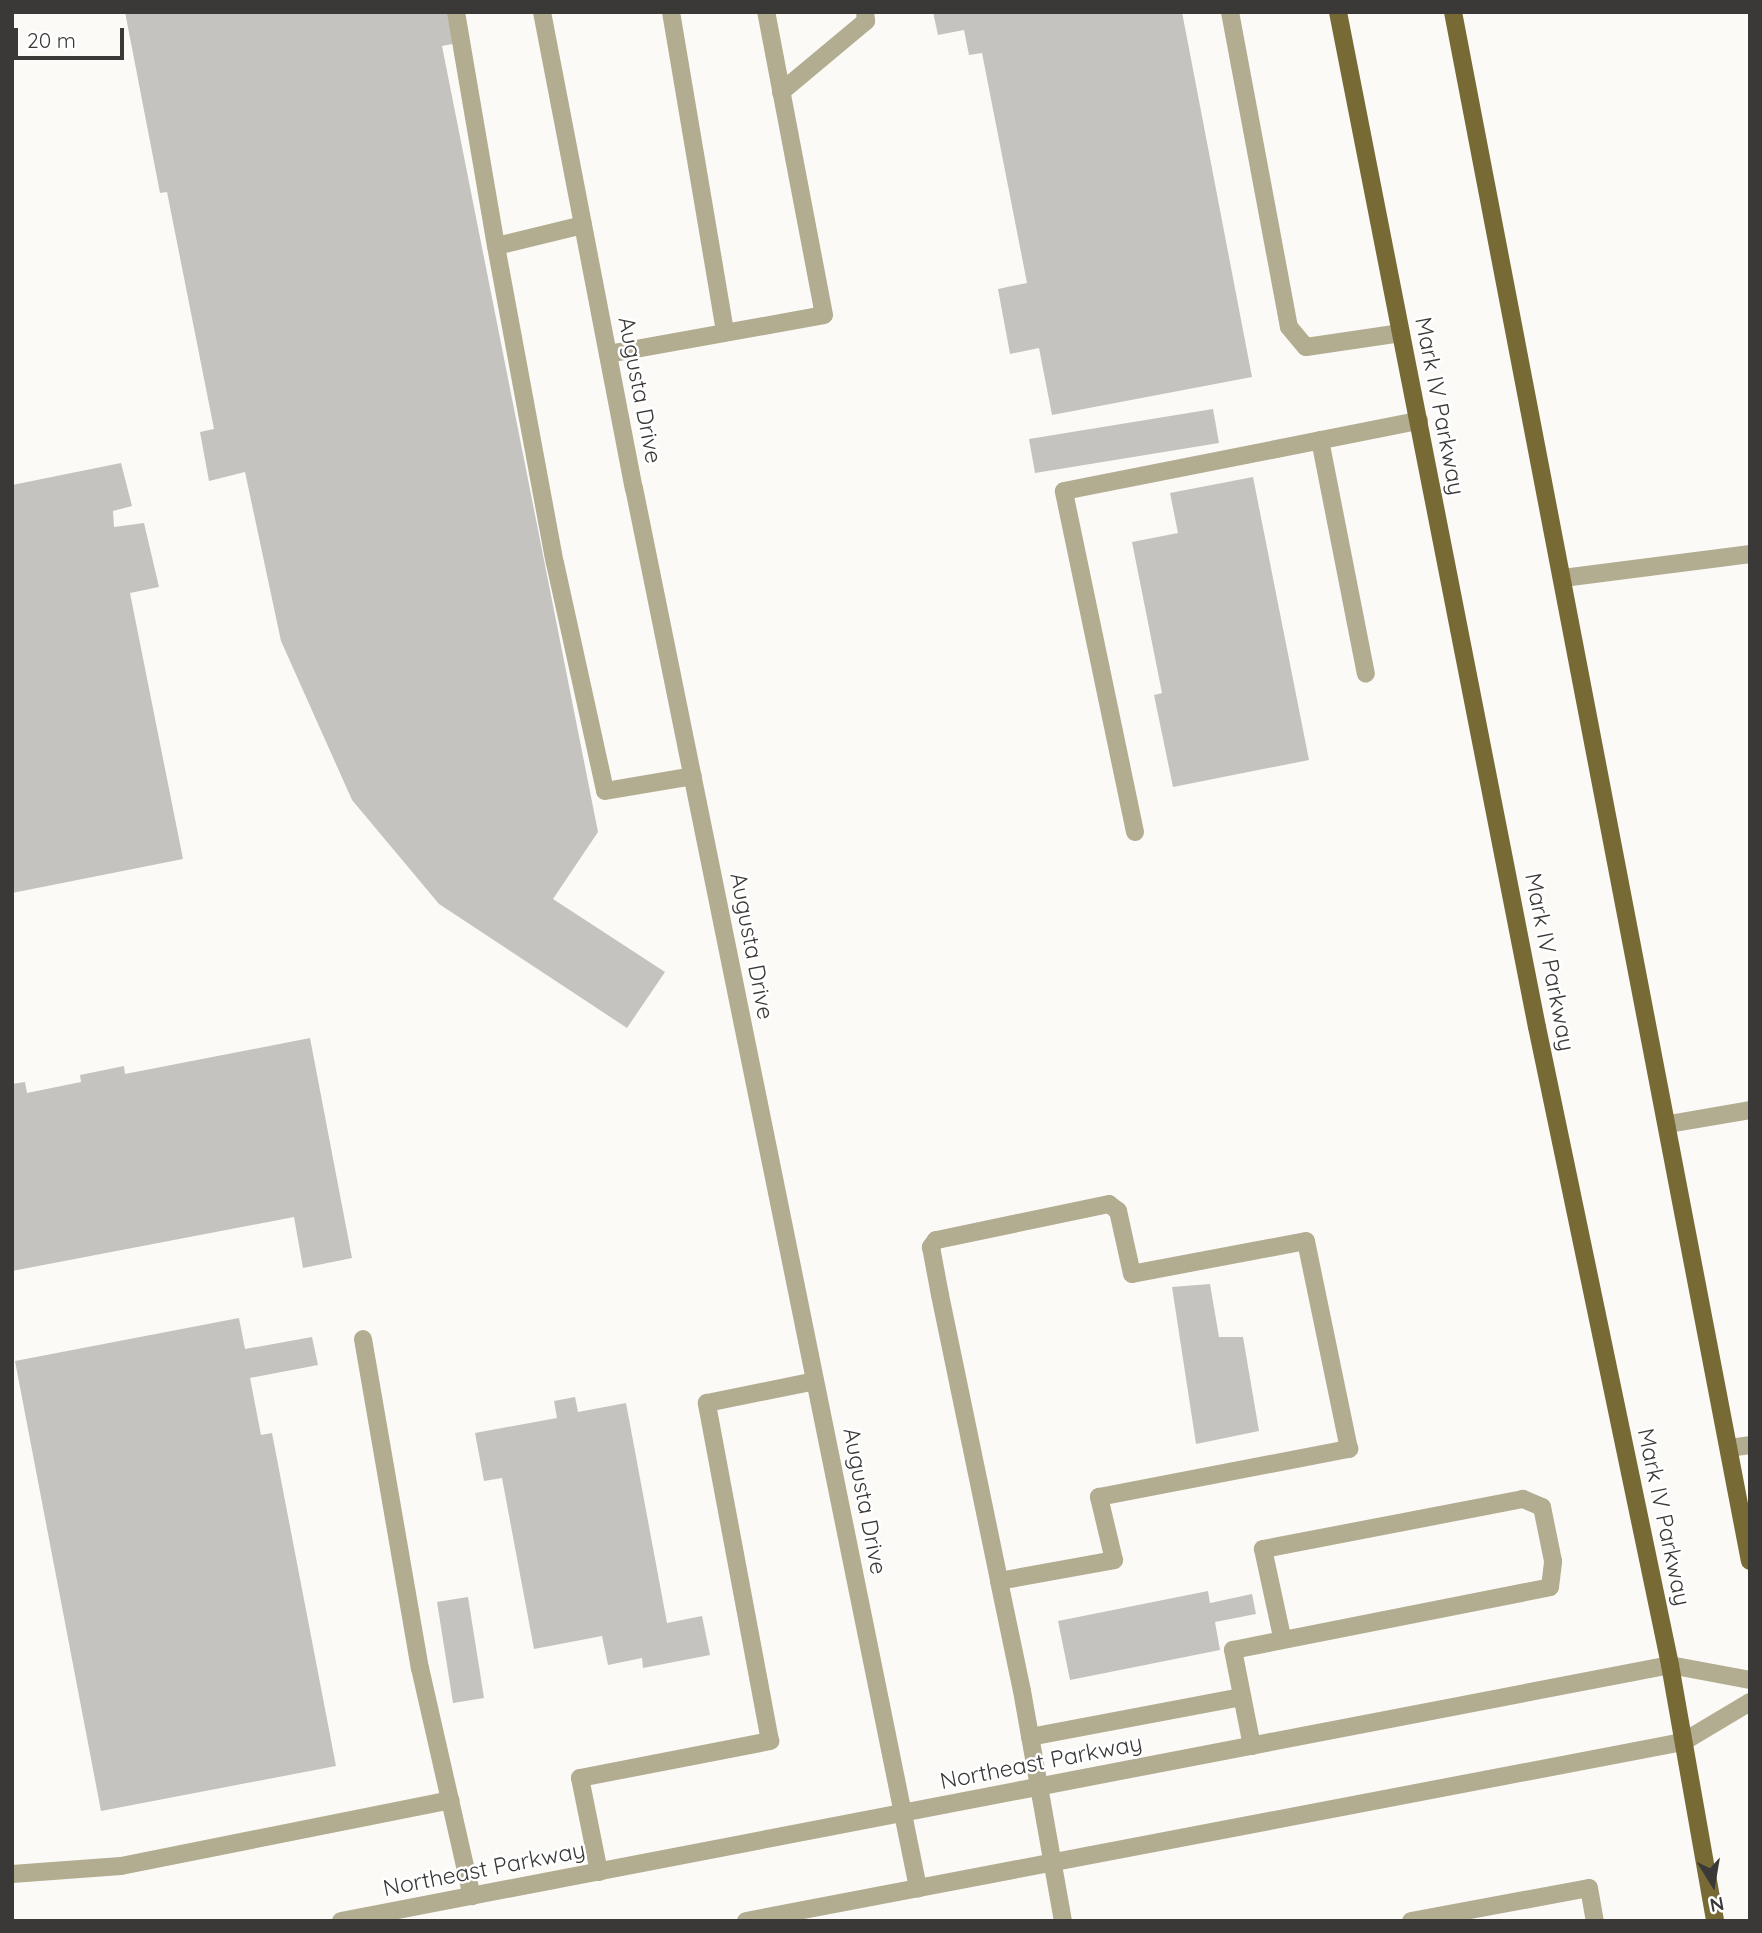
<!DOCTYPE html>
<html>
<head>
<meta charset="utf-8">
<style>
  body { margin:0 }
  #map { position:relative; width:1762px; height:1933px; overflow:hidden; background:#fbfaf7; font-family:Quicksand,sans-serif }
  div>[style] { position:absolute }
  .building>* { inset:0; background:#c4c3c0 }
  .minor>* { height:18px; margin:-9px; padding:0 9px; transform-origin:9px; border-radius:9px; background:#b2ac90 }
  .major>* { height:18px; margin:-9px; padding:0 9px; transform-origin:9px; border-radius:9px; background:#776a35 }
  span { translate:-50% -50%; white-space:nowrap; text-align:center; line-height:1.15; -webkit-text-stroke:5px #fff; paint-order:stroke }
  .street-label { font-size:23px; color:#3a3938 }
  .frame { position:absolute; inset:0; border:14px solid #3a3938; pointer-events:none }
  .north { position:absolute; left:1678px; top:1849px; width:70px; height:70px; -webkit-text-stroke:5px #fff; paint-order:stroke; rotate:169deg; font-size:19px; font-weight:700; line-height:28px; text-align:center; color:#3a3938 }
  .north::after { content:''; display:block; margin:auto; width:24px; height:32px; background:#3a3938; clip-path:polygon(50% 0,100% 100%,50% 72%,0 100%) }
  .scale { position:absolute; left:14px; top:28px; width:110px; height:32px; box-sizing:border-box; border:4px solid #3a3938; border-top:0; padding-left:9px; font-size:21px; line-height:24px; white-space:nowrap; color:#3a3938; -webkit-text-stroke:5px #fff; paint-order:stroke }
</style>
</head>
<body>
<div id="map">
  <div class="building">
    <div style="clip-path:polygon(125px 12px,452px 12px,458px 43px,442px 46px,598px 832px,553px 899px,665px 972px,627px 1028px,439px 904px,352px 800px,281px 641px,245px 472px,209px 481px,200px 432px,214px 429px,167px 192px,160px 193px)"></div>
    <div style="clip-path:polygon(933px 12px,1182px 12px,1252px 377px,1052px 415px,1039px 348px,1010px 354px,998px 289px,1027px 283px,982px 53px,969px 55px,964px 30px,938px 35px)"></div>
    <div style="clip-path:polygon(1213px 409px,1219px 443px,1035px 473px,1029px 439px)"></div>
    <div style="clip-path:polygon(121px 463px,132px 506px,113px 511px,114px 527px,144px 523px,159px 587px,130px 593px,183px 859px,12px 893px,12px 485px)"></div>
    <div style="clip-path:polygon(1253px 477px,1309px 760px,1173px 787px,1154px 695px,1162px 693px,1132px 542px,1178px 533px,1170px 493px)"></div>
    <div style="clip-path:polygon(310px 1038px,352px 1258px,303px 1268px,294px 1217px,12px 1271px,12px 1084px,25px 1082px,27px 1093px,81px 1082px,80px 1075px,124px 1066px,125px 1074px)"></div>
    <div style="clip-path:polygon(1210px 1284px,1219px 1337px,1243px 1337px,1259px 1431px,1196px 1444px,1172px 1287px)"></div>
    <div style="clip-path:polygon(239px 1318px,245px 1349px,312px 1337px,318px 1365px,250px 1378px,261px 1435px,272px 1433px,336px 1766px,101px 1811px,15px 1361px)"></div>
    <div style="clip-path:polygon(575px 1397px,578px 1412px,626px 1403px,667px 1623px,702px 1616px,710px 1655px,643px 1668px,642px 1658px,608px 1665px,602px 1636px,534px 1649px,502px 1478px,484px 1481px,475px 1433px,557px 1418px,554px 1401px)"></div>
    <div style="clip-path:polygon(1208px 1591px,1210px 1603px,1252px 1594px,1256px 1614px,1215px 1622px,1220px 1650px,1070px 1680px,1058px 1621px)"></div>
    <div style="clip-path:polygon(468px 1597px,484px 1698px,453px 1703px,437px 1602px)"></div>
  </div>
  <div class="minor">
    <div style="left:456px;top:12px;width:237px;rotate:80.3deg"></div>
    <div style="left:542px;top:12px;width:485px;rotate:79.1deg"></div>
    <div style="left:634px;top:488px;width:1429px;rotate:78.53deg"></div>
    <div style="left:671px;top:12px;width:325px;rotate:80.4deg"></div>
    <div style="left:1230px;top:12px;width:320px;rotate:79.4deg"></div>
    <div style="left:1289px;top:327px;width:26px;rotate:50deg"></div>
    <div style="left:1306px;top:347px;width:96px;rotate:-8.4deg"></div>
    <div style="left:781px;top:92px;width:111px;rotate:-39.9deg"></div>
    <div style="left:866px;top:21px;width:9px;rotate:-96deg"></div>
    <div style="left:583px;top:225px;width:89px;rotate:166.4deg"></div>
    <div style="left:496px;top:246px;width:322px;rotate:79.5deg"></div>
    <div style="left:555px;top:563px;width:233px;rotate:77.6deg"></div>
    <div style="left:605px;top:791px;width:89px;rotate:-9.7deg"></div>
    <div style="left:608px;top:354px;width:219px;rotate:-10.2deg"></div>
    <div style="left:824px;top:315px;width:309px;rotate:-100.8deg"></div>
    <div style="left:1320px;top:440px;width:238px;rotate:78.9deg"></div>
    <div style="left:1563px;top:578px;width:189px;rotate:-7.3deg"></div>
    <div style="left:1135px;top:832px;width:348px;rotate:-101.8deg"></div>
    <div style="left:1064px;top:491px;width:362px;rotate:-11.2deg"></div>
    <div style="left:1669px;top:1124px;width:82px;rotate:-9.8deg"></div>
    <div style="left:363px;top:1339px;width:334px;rotate:80.2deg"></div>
    <div style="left:420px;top:1668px;width:234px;rotate:77.2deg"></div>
    <div style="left:1729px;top:1448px;width:21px;rotate:-8deg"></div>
    <div style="left:999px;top:1581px;width:117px;rotate:-10.3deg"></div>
    <div style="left:1114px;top:1560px;width:65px;rotate:-103.4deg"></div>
    <div style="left:1099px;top:1497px;width:255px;rotate:-10.9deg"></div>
    <div style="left:1349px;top:1449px;width:212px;rotate:-101.7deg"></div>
    <div style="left:1306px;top:1241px;width:177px;rotate:169.3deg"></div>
    <div style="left:1132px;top:1274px;width:65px;rotate:-102.5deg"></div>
    <div style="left:1118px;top:1211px;width:11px;rotate:-142deg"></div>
    <div style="left:1109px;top:1204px;width:177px;rotate:168.2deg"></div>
    <div style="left:936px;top:1240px;width:9px;rotate:126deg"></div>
    <div style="left:931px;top:1247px;width:49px;rotate:79.4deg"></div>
    <div style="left:940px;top:1295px;width:292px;rotate:78.3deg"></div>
    <div style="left:999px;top:1581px;width:112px;rotate:78.2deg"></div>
    <div style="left:1022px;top:1691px;width:234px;rotate:79.9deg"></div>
    <div style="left:1030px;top:1737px;width:216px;rotate:-10.7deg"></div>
    <div style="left:1252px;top:1746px;width:98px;rotate:-101.2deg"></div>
    <div style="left:1233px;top:1650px;width:323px;rotate:-11.2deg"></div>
    <div style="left:1550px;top:1587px;width:26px;rotate:-83deg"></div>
    <div style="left:1553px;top:1561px;width:55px;rotate:-101.5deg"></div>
    <div style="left:1542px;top:1507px;width:21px;rotate:-157deg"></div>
    <div style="left:1523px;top:1499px;width:265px;rotate:169.1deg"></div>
    <div style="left:1263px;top:1549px;width:90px;rotate:77.8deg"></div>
    <div style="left:599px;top:1872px;width:96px;rotate:-101.4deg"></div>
    <div style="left:580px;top:1778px;width:194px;rotate:-11deg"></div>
    <div style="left:770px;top:1741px;width:344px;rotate:-100.6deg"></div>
    <div style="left:707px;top:1403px;width:110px;rotate:-11.5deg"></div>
    <div style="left:12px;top:1874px;width:109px;rotate:-4.2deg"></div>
    <div style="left:121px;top:1866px;width:336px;rotate:-11.3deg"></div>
    <div style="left:341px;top:1921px;width:1353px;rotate:-10.9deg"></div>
    <div style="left:1670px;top:1665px;width:81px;rotate:10.6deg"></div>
    <div style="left:746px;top:1921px;width:954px;rotate:-10.82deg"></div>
    <div style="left:1683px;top:1742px;width:78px;rotate:-30.8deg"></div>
    <div style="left:1411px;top:1921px;width:181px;rotate:-10.5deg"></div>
    <div style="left:1589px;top:1888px;width:34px;rotate:80deg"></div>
  </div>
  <div class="major">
    <div style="left:1338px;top:12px;width:1034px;rotate:78.91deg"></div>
    <div style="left:1537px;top:1027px;width:652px;rotate:78.22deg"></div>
    <div style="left:1670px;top:1665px;width:260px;rotate:80deg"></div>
    <div style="left:1453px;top:12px;width:1577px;rotate:79.15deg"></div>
  </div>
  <div class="street-label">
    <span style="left:640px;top:390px;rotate:79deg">Augusta Drive</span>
    <span style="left:1440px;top:406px;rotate:79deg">Mark IV Parkway</span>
    <span style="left:752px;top:946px;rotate:79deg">Augusta Drive</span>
    <span style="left:1550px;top:962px;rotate:79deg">Mark IV Parkway</span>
    <span style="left:865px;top:1501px;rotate:79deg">Augusta Drive</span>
    <span style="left:1664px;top:1517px;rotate:78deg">Mark IV Parkway</span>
    <span style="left:1041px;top:1762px;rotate:-11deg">Northeast Parkway</span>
    <span style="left:484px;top:1869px;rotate:-11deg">Northeast Parkway</span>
  </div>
  <div class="frame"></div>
  <div class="north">N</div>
  <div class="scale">20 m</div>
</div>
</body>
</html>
